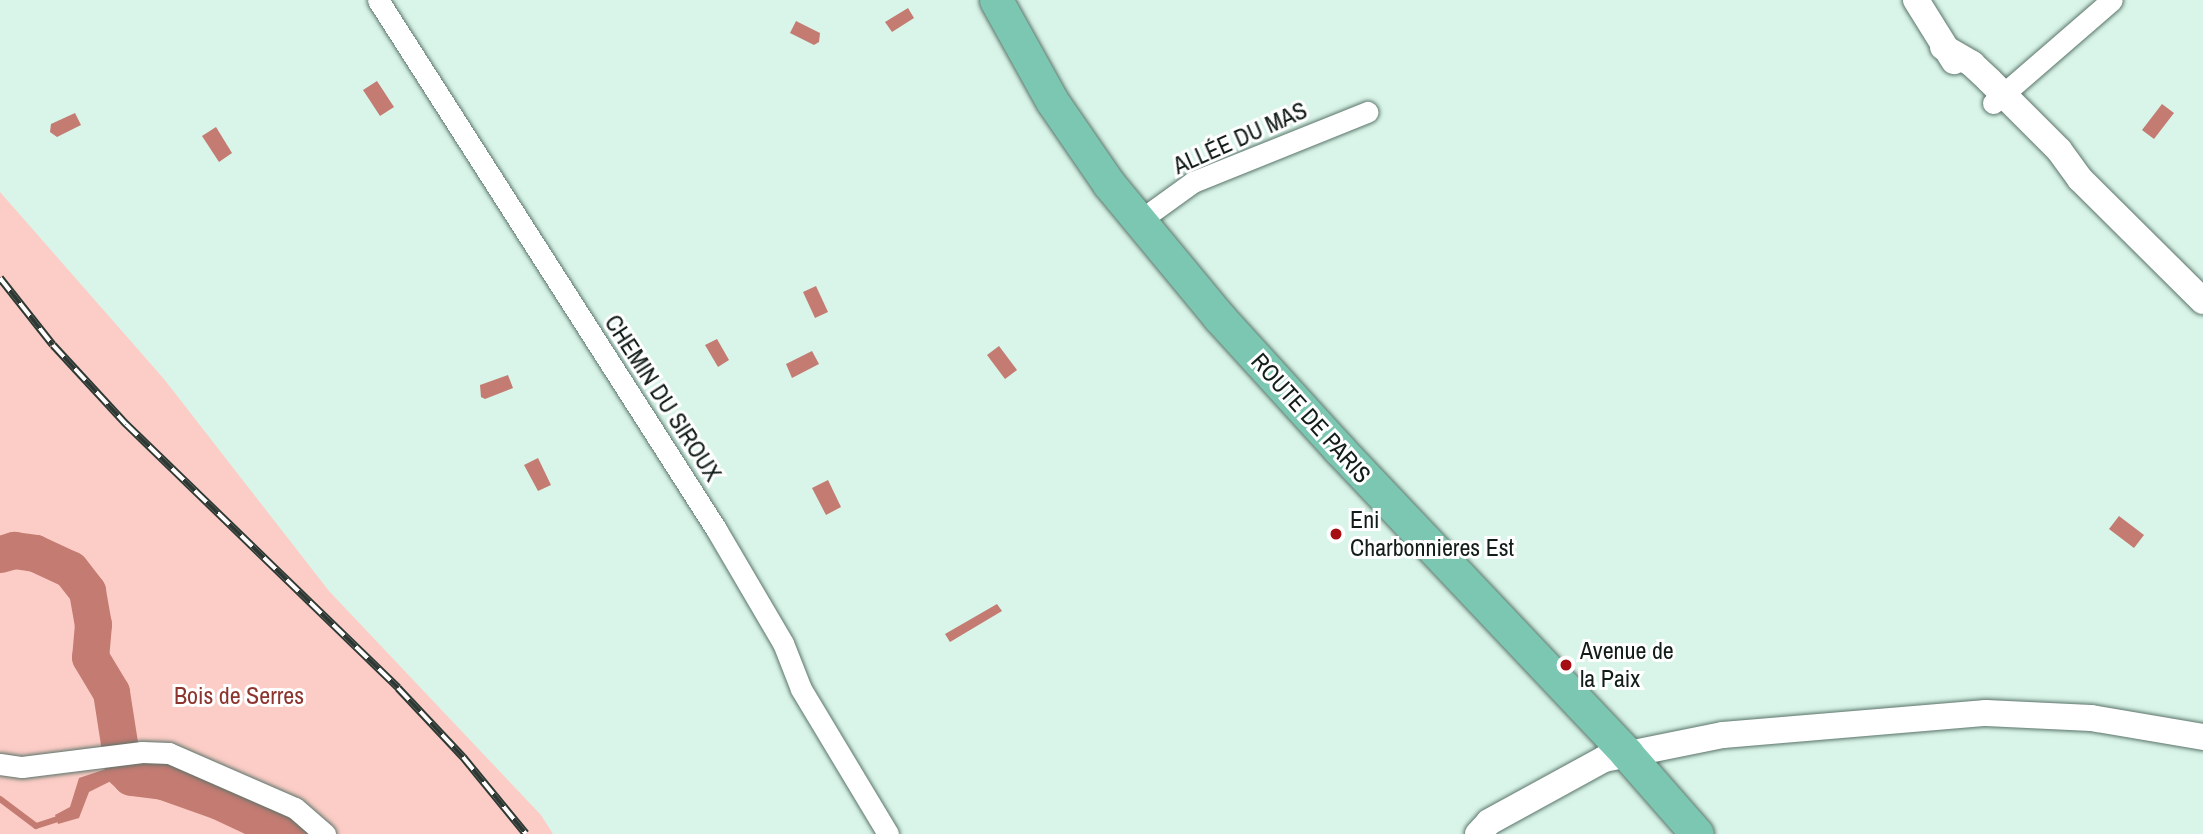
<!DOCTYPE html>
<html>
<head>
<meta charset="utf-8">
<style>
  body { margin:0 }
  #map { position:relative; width:2203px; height:834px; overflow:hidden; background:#d9f5e9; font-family:"Archivo Narrow",sans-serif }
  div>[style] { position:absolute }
  .green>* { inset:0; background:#fccdc6 }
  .water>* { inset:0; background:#c37b72 }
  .stream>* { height:6px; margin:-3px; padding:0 3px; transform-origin:3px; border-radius:3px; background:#c37b72 }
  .river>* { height:37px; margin:-18.5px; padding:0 18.5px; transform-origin:18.5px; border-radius:18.5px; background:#c37b72 }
  .roads { filter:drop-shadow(0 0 2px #5b746a) drop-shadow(0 0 2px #5b746a) }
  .minor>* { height:21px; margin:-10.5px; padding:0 10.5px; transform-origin:10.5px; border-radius:10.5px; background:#fff }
  .tertiary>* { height:26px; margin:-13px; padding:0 13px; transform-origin:13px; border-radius:13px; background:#fff }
  .primary>* { height:33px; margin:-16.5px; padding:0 16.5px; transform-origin:16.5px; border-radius:16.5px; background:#7cc7b1 }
  .rail>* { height:8px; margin-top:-4px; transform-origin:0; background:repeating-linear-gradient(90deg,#fff 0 16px,#2d3934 0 32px); box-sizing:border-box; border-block:2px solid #2d3934 }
  .dots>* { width:19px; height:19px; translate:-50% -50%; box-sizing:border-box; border:4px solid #fff; border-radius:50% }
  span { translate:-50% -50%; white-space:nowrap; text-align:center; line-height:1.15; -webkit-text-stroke:6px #fff; paint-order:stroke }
  .street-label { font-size:24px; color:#121c18 }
  .poi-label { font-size:24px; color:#121c18 }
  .left { translate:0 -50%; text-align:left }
  .park-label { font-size:24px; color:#8c342d }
</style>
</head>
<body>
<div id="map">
  <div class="green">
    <div style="clip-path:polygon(0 192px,164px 379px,329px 591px,541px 815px,553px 834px,0 834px)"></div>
  </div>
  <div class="water">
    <div style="clip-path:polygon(908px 8px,914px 18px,892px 32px,885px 22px)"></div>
    <div style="clip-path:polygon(796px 21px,820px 33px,819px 42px,814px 45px,790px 33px)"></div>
    <div style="clip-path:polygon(377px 81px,394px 107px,380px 116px,363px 90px)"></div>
    <div style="clip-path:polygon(2162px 104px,2174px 113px,2154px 139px,2142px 130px)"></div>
    <div style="clip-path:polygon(75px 113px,81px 125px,57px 137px,50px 132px,51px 124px)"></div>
    <div style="clip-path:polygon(216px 127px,232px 153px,219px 162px,202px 136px)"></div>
    <div style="clip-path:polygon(816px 286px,828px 312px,815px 318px,803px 292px)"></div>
    <div style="clip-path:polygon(717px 339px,729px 360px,718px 367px,705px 345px)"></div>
    <div style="clip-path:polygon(999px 346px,1017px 370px,1005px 379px,987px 355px)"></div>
    <div style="clip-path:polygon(812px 351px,819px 364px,792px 378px,786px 364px)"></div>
    <div style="clip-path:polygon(508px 375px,513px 388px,485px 399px,481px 397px,480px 385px)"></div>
    <div style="clip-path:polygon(538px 458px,551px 485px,538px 491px,524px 465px)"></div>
    <div style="clip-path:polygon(828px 480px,841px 507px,826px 515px,812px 488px)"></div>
    <div style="clip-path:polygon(2119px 516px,2144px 535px,2134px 548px,2109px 529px)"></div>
    <div style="clip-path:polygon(997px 604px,1002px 611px,950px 642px,945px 634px)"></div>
    <div style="clip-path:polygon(112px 767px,119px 777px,89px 792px,79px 818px,58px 824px,55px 815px,70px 807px,79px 778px)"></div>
  </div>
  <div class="stream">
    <div style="left:108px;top:775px;width:16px;rotate:-22deg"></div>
    <div style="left:0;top:799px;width:45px;rotate:36.9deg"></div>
    <div style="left:36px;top:826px;width:29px;rotate:-18deg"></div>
  </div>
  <div class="river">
    <div style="left:0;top:554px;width:15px;rotate:-16deg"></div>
    <div style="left:14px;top:550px;width:21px;rotate:8deg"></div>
    <div style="left:35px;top:553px;width:38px;rotate:25deg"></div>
    <div style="left:70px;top:569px;width:28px;rotate:52deg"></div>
    <div style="left:87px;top:591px;width:34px;rotate:80deg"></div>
    <div style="left:93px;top:624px;width:33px;rotate:95deg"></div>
    <div style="left:90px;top:657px;width:41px;rotate:59deg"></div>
    <div style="left:111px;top:692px;width:78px;rotate:81.1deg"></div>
    <div style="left:123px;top:769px;width:11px;rotate:45deg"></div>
    <div style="left:131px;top:777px;width:32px;rotate:7deg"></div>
    <div style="left:163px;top:781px;width:59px;rotate:19.7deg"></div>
    <div style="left:219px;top:801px;width:77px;rotate:25.2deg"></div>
  </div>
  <div class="roads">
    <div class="minor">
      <div style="left:378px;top:0;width:628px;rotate:57.42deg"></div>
      <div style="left:716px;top:529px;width:132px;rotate:59.6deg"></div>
      <div style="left:783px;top:643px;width:49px;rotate:68.6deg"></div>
      <div style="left:801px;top:689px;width:169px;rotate:59deg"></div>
      <div style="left:1993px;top:103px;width:157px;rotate:-40.9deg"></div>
      <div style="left:1139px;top:221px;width:67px;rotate:-35.8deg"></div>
      <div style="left:1193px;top:182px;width:188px;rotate:-21.9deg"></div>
      <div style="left:0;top:764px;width:22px;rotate:8deg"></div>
      <div style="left:22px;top:767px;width:121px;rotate:-7.1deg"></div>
      <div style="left:142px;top:752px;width:27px;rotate:2deg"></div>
      <div style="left:169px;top:753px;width:137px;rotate:23.6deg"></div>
      <div style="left:295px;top:808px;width:40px;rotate:41deg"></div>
    </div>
    <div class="tertiary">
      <div style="left:1916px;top:0;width:72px;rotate:58.1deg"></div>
      <div style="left:1943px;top:47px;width:34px;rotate:30deg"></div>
      <div style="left:1972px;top:64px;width:23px;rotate:43deg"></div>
      <div style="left:1989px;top:80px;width:99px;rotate:45deg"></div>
      <div style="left:2059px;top:150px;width:36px;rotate:54deg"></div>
      <div style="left:2080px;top:179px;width:173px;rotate:44.8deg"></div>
      <div style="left:1478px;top:834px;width:16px;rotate:-47deg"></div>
      <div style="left:1489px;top:822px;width:131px;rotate:-28.7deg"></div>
      <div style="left:1604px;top:759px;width:121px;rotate:-11.4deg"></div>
      <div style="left:1723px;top:735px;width:264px;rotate:-4.8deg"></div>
      <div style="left:1986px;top:713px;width:105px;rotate:2.7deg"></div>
      <div style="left:2091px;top:718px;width:114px;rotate:9.6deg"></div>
    </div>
    <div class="primary">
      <div style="left:996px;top:0;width:115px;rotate:61deg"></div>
      <div style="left:1052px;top:101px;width:101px;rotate:55.5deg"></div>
      <div style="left:1109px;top:184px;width:173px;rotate:50.4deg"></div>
      <div style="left:1219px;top:317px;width:178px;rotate:47.7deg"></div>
      <div style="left:1339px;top:449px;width:419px;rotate:46.6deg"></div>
      <div style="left:1627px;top:754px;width:106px;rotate:48.8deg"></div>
    </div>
  </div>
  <div class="rail">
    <div style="left:0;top:278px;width:85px;rotate:51.7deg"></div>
    <div style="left:53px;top:345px;width:108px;rotate:47.3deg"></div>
    <div style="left:126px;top:424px;width:379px;rotate:44.1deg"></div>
    <div style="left:398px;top:688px;width:95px;rotate:46.7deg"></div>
    <div style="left:463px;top:757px;width:99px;rotate:50.7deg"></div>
  </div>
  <div class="dots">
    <div style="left:1336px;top:534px;background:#a50e12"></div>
    <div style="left:1566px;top:665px;background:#a50e12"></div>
  </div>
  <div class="street-label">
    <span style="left:1240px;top:138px;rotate:-24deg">ALLÉE DU MAS</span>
    <span style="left:663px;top:398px;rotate:57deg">CHEMIN DU SIROUX</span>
    <span style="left:1311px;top:418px;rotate:48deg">ROUTE DE PARIS</span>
  </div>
  <div class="poi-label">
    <span class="left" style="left:1350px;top:534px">Eni<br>Charbonnieres Est</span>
    <span class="left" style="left:1580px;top:665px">Avenue de<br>la Paix</span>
  </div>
  <div class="park-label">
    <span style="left:239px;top:696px">Bois de Serres</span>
  </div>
</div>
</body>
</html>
